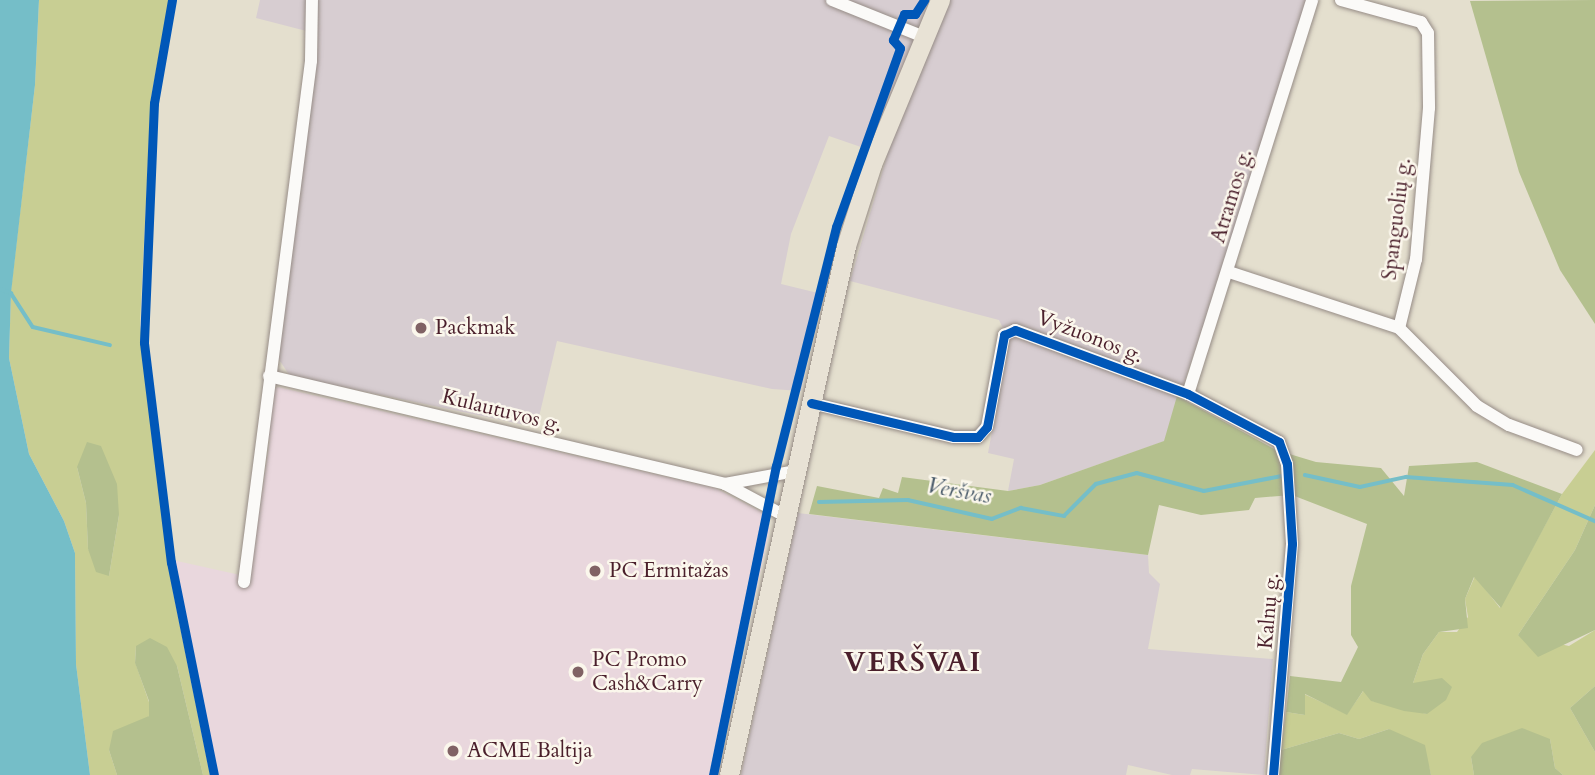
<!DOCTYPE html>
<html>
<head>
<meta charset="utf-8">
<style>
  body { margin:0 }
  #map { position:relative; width:1595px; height:775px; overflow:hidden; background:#e4dfce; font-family:Cardo,serif }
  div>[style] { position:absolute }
  .built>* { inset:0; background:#e9d7dd }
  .industrial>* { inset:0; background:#d7cdd1 }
  .green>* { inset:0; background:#c8ce93 }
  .forest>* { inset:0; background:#b4c08e }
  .water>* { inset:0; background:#75bec8 }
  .stream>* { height:3.5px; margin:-1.75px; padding:0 1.75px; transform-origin:1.75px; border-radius:1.75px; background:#75bec8 }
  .roads { filter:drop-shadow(0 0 2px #968c86) drop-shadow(0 0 2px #968c86) }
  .minor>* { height:12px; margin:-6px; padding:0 6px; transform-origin:6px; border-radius:6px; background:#fbfaf8 }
  .primary>* { height:19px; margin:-9.5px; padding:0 9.5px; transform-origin:9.5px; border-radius:9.5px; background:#e8e2d5 }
  .cycleway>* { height:9px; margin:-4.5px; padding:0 4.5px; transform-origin:4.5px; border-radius:4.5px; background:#0057b8 }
  .dots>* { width:19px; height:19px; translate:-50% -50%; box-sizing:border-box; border:4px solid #fbf7ec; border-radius:50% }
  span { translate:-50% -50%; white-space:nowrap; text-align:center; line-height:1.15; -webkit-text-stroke:5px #fbf7ec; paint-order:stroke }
  .street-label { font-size:21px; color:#4a1f2b }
  .poi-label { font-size:21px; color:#4a1f2b }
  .left { translate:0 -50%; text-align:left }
  .water-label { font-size:23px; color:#485969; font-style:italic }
  .district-label { font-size:28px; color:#4a1f2b; font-weight:700; letter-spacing:2px }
</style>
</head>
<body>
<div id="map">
  <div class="built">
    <div style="clip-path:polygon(278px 387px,715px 488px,762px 512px,770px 529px,716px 775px,210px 775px,168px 559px,249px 577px,270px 440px,263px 435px,271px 391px)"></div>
  </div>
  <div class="industrial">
    <div style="clip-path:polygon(260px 0,1311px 0,1165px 441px,1040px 485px,1008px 491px,1014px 459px,988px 453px,1009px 341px,999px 320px,850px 281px,887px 156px,829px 136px,791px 234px,781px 284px,822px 294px,801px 391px,772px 389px,557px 341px,538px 421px,525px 425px,290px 376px,276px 355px,318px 34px,256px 18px)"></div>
    <div style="clip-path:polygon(798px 513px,1148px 555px,1149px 573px,1160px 584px,1148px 649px,1273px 659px,1264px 775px,1192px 769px,1190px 775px,1172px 775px,1128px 765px,1126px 775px,741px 775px)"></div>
  </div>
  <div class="green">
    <div style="clip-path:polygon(evenodd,39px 0,169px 0,151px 98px,140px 325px,173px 592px,210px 775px,203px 775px,177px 666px,136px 646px,135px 662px,149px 702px,149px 716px,109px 750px,117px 775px,90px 775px,76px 664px,75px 553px,64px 521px,29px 454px,9px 358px,11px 290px,35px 85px,39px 0,77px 467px,119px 515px,109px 576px,88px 549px,86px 503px,77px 467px)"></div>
    <div style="clip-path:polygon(1595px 450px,1595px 505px,1575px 550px,1518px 635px,1569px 646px,1595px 630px,1595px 686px,1570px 708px,1595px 752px,1595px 775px,1563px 775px,1555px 768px,1550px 739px,1471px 757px,1474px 775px,1431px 775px,1429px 767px,1389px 729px,1359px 739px,1339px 733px,1281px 750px,1286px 712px,1305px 715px,1304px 694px,1347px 714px,1364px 690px,1372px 701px,1427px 714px,1413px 683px,1423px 654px,1439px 632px,1457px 632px,1468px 617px,1465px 599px,1475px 576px,1500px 608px,1562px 494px)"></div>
  </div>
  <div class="forest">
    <div style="clip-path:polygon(1595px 0,1595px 324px,1560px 270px,1519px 172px,1470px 1px)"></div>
    <div style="clip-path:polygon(1177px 396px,1276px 450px,1316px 462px,1381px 468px,1404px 496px,1409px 466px,1477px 462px,1562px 494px,1501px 608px,1474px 577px,1465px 599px,1468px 628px,1439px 632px,1423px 654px,1413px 683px,1442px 678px,1452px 687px,1446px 700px,1427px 714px,1404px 711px,1371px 701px,1363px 691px,1347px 715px,1305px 694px,1305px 715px,1286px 712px,1290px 676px,1341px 682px,1358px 647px,1351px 635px,1351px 586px,1367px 524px,1292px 495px,1255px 498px,1249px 510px,1201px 515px,1159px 505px,1148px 555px,809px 514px,817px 486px,879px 498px,883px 488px,898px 493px,902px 477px,1008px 491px,1040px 485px,1164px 441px)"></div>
    <div style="clip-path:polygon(87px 442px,101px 446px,117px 484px,119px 515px,109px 576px,96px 572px,88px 549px,86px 503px,77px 467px)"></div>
    <div style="clip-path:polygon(1595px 505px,1595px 630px,1538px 657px,1518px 635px,1575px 550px)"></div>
    <div style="clip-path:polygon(150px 638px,167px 647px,177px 666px,203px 775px,117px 775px,109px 750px,113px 731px,149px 716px,149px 701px,135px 663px,136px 646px)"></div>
    <div style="clip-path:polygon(1595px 686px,1595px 752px,1570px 708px)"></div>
    <div style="clip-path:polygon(1522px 728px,1550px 739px,1555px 768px,1563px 775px,1474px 775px,1471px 757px,1482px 743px)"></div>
    <div style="clip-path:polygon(1389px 729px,1425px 745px,1431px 775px,1278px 775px,1281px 750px,1339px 733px,1359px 739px)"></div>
  </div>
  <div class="water">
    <div style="clip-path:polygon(0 0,39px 0,35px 85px,11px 293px,9px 358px,29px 454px,64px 521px,75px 553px,76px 664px,90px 775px,0 775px)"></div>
  </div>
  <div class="stream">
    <div style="left:0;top:289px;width:12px;rotate:20deg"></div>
    <div style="left:11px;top:293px;width:40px;rotate:57.1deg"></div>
    <div style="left:33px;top:327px;width:79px;rotate:13.2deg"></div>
    <div style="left:1305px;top:475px;width:56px;rotate:12.3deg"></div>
    <div style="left:1360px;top:487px;width:47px;rotate:-12.3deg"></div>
    <div style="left:1406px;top:477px;width:107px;rotate:4.3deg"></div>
    <div style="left:1513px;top:485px;width:90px;rotate:23.7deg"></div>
    <div style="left:819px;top:502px;width:89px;rotate:-1.3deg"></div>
    <div style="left:908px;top:500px;width:86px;rotate:12.7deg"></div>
    <div style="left:992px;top:519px;width:31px;rotate:-21deg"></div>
    <div style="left:1021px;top:508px;width:44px;rotate:10.5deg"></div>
    <div style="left:1064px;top:516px;width:45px;rotate:-45deg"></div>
    <div style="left:1096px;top:484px;width:42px;rotate:-15deg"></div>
    <div style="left:1137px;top:473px;width:69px;rotate:15deg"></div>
    <div style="left:1204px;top:491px;width:79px;rotate:-10.9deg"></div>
  </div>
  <div class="roads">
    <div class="minor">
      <div style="left:832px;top:0;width:99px;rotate:21.9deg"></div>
      <div style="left:1341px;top:0;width:83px;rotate:15.4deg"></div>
      <div style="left:1421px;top:22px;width:13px;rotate:58deg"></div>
      <div style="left:1428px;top:33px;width:75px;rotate:89.2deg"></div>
      <div style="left:1429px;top:108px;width:152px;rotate:94.9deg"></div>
      <div style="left:1416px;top:259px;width:71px;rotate:103.8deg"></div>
      <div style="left:1399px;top:328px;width:110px;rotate:45deg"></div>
      <div style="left:1477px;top:406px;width:37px;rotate:31deg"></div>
      <div style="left:1509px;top:425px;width:72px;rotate:20.2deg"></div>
      <div style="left:1229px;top:272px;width:179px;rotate:18.2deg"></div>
      <div style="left:269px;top:376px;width:469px;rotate:13.3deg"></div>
      <div style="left:725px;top:484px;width:68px;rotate:28.1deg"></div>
      <div style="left:1188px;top:394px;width:413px;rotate:-72.5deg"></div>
      <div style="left:811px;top:403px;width:147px;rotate:13.4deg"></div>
      <div style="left:954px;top:437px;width:24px"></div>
      <div style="left:978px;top:437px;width:13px;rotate:-48deg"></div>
      <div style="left:987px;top:427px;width:94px;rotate:-79.5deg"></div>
      <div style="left:1004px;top:335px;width:12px;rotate:-24deg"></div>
      <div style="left:1015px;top:330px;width:184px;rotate:20.3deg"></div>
      <div style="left:1188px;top:394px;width:103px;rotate:27.8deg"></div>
      <div style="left:1279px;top:442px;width:23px;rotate:70deg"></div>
      <div style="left:1287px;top:464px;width:80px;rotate:86.4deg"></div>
      <div style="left:1292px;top:544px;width:232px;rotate:94.7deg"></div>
      <div style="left:725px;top:484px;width:71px;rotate:-10.5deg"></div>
      <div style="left:244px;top:582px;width:525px;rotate:-82.67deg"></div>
      <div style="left:311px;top:61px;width:61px;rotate:-89.1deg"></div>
    </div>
    <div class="primary">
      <div style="left:729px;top:775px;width:542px;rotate:-77.53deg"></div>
      <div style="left:846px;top:246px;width:86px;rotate:-72.4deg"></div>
      <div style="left:872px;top:164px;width:178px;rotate:-67.5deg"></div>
    </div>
  </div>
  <div class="cycleway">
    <div style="left:172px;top:0;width:105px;rotate:99.9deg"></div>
    <div style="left:154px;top:103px;width:240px;rotate:92.4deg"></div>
    <div style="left:144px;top:343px;width:221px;rotate:83deg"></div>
    <div style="left:171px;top:562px;width:217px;rotate:78.6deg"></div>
    <div style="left:811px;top:403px;width:147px;rotate:13.4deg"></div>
    <div style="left:954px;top:437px;width:24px"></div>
    <div style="left:978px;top:437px;width:13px;rotate:-48deg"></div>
    <div style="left:987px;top:427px;width:94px;rotate:-79.5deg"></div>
    <div style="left:1004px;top:335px;width:12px;rotate:-24deg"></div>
    <div style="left:1015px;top:330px;width:184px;rotate:20.3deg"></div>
    <div style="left:1188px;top:394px;width:103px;rotate:27.8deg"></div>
    <div style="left:1279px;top:442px;width:23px;rotate:70deg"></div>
    <div style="left:1287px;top:464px;width:80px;rotate:86.4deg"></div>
    <div style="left:1292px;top:544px;width:232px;rotate:94.7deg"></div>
    <div style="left:713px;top:775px;width:315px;rotate:-78.5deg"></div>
    <div style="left:776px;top:466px;width:246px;rotate:-75.9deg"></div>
    <div style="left:836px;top:227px;width:190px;rotate:-70.3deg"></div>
    <div style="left:900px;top:48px;width:11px;rotate:-131deg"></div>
    <div style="left:893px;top:40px;width:28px;rotate:-67deg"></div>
    <div style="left:904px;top:14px;width:11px"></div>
    <div style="left:915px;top:14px;width:17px;rotate:-57deg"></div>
  </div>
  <div class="dots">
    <div style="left:421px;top:328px;background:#806264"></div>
    <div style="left:595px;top:571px;background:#806264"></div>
    <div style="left:578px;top:672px;background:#806264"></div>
    <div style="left:453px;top:751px;background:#806264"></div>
  </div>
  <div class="street-label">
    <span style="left:1232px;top:196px;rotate:-73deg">Atramos g.</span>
    <span style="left:1397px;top:219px;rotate:-83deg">Spanguolių g.</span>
    <span style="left:1090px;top:337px;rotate:21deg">Vyžuonos g.</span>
    <span style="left:502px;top:411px;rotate:14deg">Kulautuvos g.</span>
    <span style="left:1269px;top:611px;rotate:-85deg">Kalnų g.</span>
  </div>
  <div class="poi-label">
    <span class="left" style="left:435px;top:328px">Packmak</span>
    <span class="left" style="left:609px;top:571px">PC Ermitažas</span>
    <span class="left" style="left:592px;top:672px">PC Promo<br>Cash&amp;Carry</span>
    <span class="left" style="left:467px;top:751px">ACME Baltija</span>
  </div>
  <div class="water-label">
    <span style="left:959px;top:491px;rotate:10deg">Veršvas</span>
  </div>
  <div class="district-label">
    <span style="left:913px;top:662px">VERŠVAI</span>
  </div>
</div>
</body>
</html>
